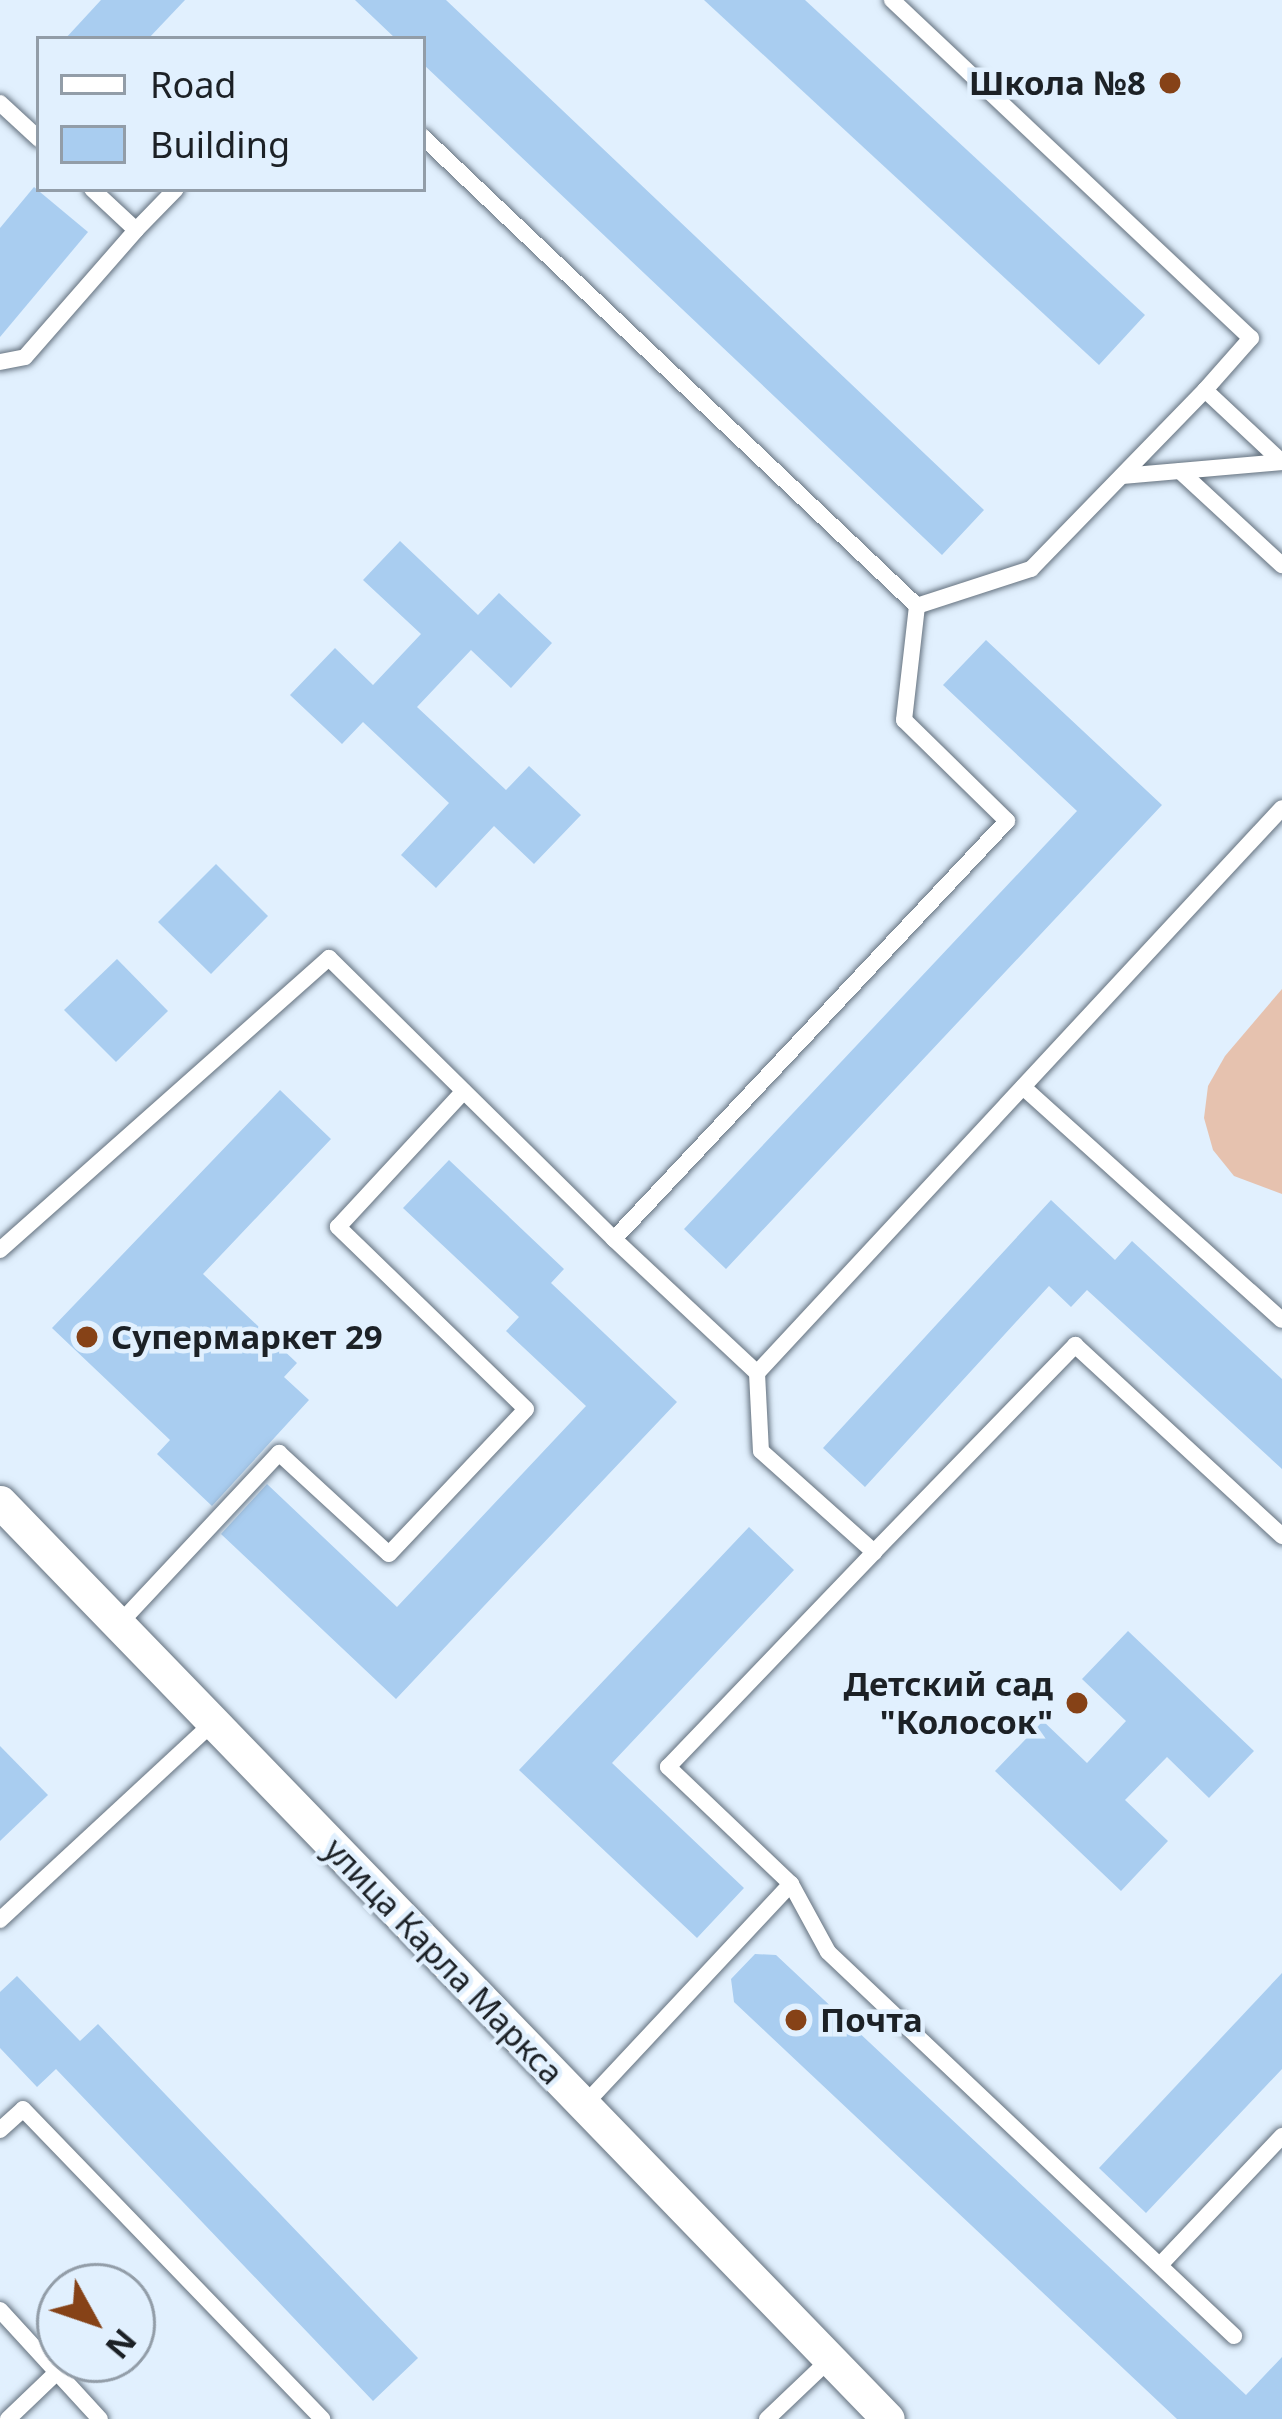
<!DOCTYPE html>
<html>
<head>
<meta charset="utf-8">
<style>
  body { margin:0 }
  #map { position:relative; width:1282px; height:2419px; overflow:hidden; background:#e1f0fe; font-family:"Noto Sans",sans-serif }
  div>[style] { position:absolute }
  .green>* { inset:0; background:#e6c2af }
  .building>* { inset:0; background:#a9cdf0 }
  .roads { filter:drop-shadow(0 0 3px #64717e) drop-shadow(0 0 3px #64717e) }
  .lane>* { height:16px; margin:-8px; padding:0 8px; transform-origin:8px; border-radius:8px; background:#fff }
  .street>* { height:33px; margin:-16.5px; padding:0 16.5px; transform-origin:16.5px; border-radius:16.5px; background:#fff }
  .dots>* { width:33px; height:33px; translate:-50% -50%; box-sizing:border-box; border:6px solid #e1f0fe; border-radius:50% }
  span { translate:-50% -50%; white-space:nowrap; text-align:center; line-height:1.15; -webkit-text-stroke:9px #e1f0fe; paint-order:stroke }
  .poi-label { font-size:33px; color:#1c2126; font-weight:700 }
  .right { translate:-100% -50%; text-align:right }
  .left { translate:0 -50%; text-align:left }
  .street-label { font-size:33px; color:#1c2126 }
  .legend { position:absolute; left:36px; top:36px; width:390px; height:156px; box-sizing:border-box; background:#e1f0fe; border:3px solid #929da8; margin:0; padding:15px 21px; list-style:none; font-size:36px; color:#1c2126 }
  .legend li { display:flex; align-items:center; gap:24px; height:60px }
  .legend b { width:60px; border:3px solid #929da8 }
  .north { position:absolute; left:36px; top:2263px; width:120px; height:120px; box-sizing:border-box; background:#e1f0fe; border:3px solid #929da8; border-radius:50%; rotate:130deg; font-size:33px; font-weight:700; line-height:48px; text-align:center; color:#1c2126 }
  .north::after { content:''; display:block; margin:auto; width:42px; height:54px; background:#864217; clip-path:polygon(50% 0,100% 100%,50% 72%,0 100%) }
</style>
</head>
<body>
<div id="map">
  <div class="green">
    <div style="clip-path:polygon(1282px 989px,1282px 1194px,1234px 1176px,1213px 1150px,1204px 1118px,1208px 1086px,1225px 1056px)"></div>
  </div>
  <div class="building">
    <div style="clip-path:polygon(101px 0,185px 0,148px 39px,65px 39px)"></div>
    <div style="clip-path:polygon(355px 0,446px 0,984px 510px,942px 555px,423px 64px,423px 39px,396px 39px)"></div>
    <div style="clip-path:polygon(704px 0,805px 0,1145px 315px,1099px 365px)"></div>
    <div style="clip-path:polygon(34px 187px,88px 232px,0 337px,0 228px)"></div>
    <div style="clip-path:polygon(400px 541px,478px 615px,499px 593px,552px 643px,511px 688px,471px 650px,417px 707px,506px 790px,529px 766px,581px 815px,534px 864px,494px 826px,436px 888px,401px 855px,449px 803px,363px 722px,342px 744px,290px 695px,335px 648px,373px 685px,421px 634px,363px 580px)"></div>
    <div style="clip-path:polygon(986px 640px,1162px 805px,726px 1269px,684px 1229px,1077px 811px,943px 685px)"></div>
    <div style="clip-path:polygon(216px 864px,268px 916px,211px 974px,158px 922px)"></div>
    <div style="clip-path:polygon(117px 959px,168px 1011px,116px 1062px,64px 1010px)"></div>
    <div style="clip-path:polygon(280px 1090px,331px 1139px,203px 1274px,297px 1363px,284px 1377px,309px 1400px,212px 1506px,157px 1454px,170px 1440px,52px 1328px)"></div>
    <div style="clip-path:polygon(449px 1160px,564px 1269px,551px 1283px,677px 1402px,396px 1699px,221px 1534px,267px 1484px,397px 1607px,586px 1406px,506px 1331px,519px 1317px,403px 1208px)"></div>
    <div style="clip-path:polygon(1051px 1200px,1115px 1260px,1132px 1241px,1282px 1379px,1282px 1469px,1087px 1290px,1071px 1307px,1049px 1286px,865px 1487px,823px 1448px)"></div>
    <div style="clip-path:polygon(749px 1527px,794px 1570px,612px 1763px,744px 1888px,697px 1938px,519px 1770px)"></div>
    <div style="clip-path:polygon(1128px 1631px,1254px 1751px,1209px 1798px,1167px 1757px,1125px 1800px,1168px 1841px,1121px 1891px,995px 1771px,1043px 1721px,1087px 1763px,1126px 1721px,1082px 1679px)"></div>
    <div style="clip-path:polygon(0 1746px,48px 1795px,0 1841px)"></div>
    <div style="clip-path:polygon(755px 1954px,776px 1955px,1246px 2395px,1282px 2357px,1282px 2419px,1177px 2419px,734px 2002px,731px 1979px)"></div>
    <div style="clip-path:polygon(1282px 1973px,1282px 2069px,1146px 2213px,1099px 2168px)"></div>
    <div style="clip-path:polygon(17px 1976px,80px 2041px,98px 2024px,418px 2358px,373px 2401px,56px 2069px,37px 2087px,0 2048px,0 1992px)"></div>
  </div>
  <div class="roads">
    <div class="lane">
      <div style="left:892px;top:0;width:493px;rotate:43.3deg"></div>
      <div style="left:1251px;top:338px;width:69px;rotate:131.5deg"></div>
      <div style="left:1205px;top:390px;width:105px;rotate:43.1deg"></div>
      <div style="left:0;top:103px;width:53px;rotate:42.7deg"></div>
      <div style="left:423px;top:137px;width:681px;rotate:43.51deg"></div>
      <div style="left:917px;top:606px;width:120px;rotate:-18deg"></div>
      <div style="left:1031px;top:569px;width:250px;rotate:-45.8deg"></div>
      <div style="left:92px;top:189px;width:60px;rotate:43deg"></div>
      <div style="left:136px;top:230px;width:57px;rotate:-45.7deg"></div>
      <div style="left:0;top:362px;width:25px;rotate:-11deg"></div>
      <div style="left:25px;top:357px;width:169px;rotate:-48.8deg"></div>
      <div style="left:1180px;top:471px;width:139px;rotate:42.7deg"></div>
      <div style="left:1122px;top:476px;width:161px;rotate:-5deg"></div>
      <div style="left:917px;top:606px;width:115px;rotate:96.5deg"></div>
      <div style="left:904px;top:720px;width:144px;rotate:44.4deg"></div>
      <div style="left:1007px;top:821px;width:574px;rotate:133.23deg"></div>
      <div style="left:614px;top:1239px;width:196px;rotate:43.1deg"></div>
      <div style="left:757px;top:1373px;width:78px;rotate:87.1deg"></div>
      <div style="left:761px;top:1451px;width:152px;rotate:41.8deg"></div>
      <div style="left:874px;top:1552px;width:289px;rotate:-45.8deg"></div>
      <div style="left:1075px;top:1345px;width:282px;rotate:42.7deg"></div>
      <div style="left:1023px;top:1087px;width:348px;rotate:42deg"></div>
      <div style="left:0;top:1250px;width:440px;rotate:-41.6deg"></div>
      <div style="left:329px;top:958px;width:400px;rotate:44.6deg"></div>
      <div style="left:757px;top:1373px;width:771px;rotate:-47.1deg"></div>
      <div style="left:118px;top:1625px;width:236px;rotate:-46.9deg"></div>
      <div style="left:279px;top:1453px;width:149px;rotate:42.6deg"></div>
      <div style="left:389px;top:1554px;width:199px;rotate:-46.6deg"></div>
      <div style="left:526px;top:1409px;width:262px;rotate:-135.9deg"></div>
      <div style="left:338px;top:1227px;width:185px;rotate:-47.2deg"></div>
      <div style="left:791px;top:1884px;width:77px;rotate:61.4deg"></div>
      <div style="left:828px;top:1952px;width:559px;rotate:43.4deg"></div>
      <div style="left:0;top:1920px;width:292px;rotate:-42.8deg"></div>
      <div style="left:584px;top:2105px;width:303px;rotate:-46.9deg"></div>
      <div style="left:791px;top:1884px;width:170px;rotate:-136.4deg"></div>
      <div style="left:668px;top:1767px;width:298px;rotate:-46.2deg"></div>
      <div style="left:0;top:2130px;width:31px;rotate:-42deg"></div>
      <div style="left:23px;top:2109px;width:431px;rotate:46deg"></div>
      <div style="left:1160px;top:2265px;width:178px;rotate:-46.6deg"></div>
      <div style="left:0;top:2310px;width:148px;rotate:47.5deg"></div>
      <div style="left:8px;top:2419px;width:68px;rotate:-43.8deg"></div>
      <div style="left:767px;top:2419px;width:87px;rotate:-43.6deg"></div>
    </div>
    <div class="street">
      <div style="left:0;top:1502px;width:1276px;rotate:45.92deg"></div>
    </div>
  </div>
  <div class="dots">
    <div style="left:1170px;top:83px;background:#864217"></div>
    <div style="left:87px;top:1337px;background:#864217"></div>
    <div style="left:1077px;top:1703px;background:#864217"></div>
    <div style="left:796px;top:2020px;background:#864217"></div>
  </div>
  <div class="poi-label">
    <span class="right" style="left:1146px;top:83px">Школа №8</span>
    <span class="left" style="left:111px;top:1337px">Супермаркет 29</span>
    <span class="right" style="left:1053px;top:1703px">Детский сад<br>"Колосок"</span>
    <span class="left" style="left:820px;top:2020px">Почта</span>
  </div>
  <div class="street-label">
    <span style="left:444px;top:1961px;rotate:46deg">улица Карла Маркса</span>
  </div>
  <ul class="legend">
  <li><b style="height:15px;background:#fff"></b>Road</li>
  <li><b style="height:33px;background:#a9cdf0"></b>Building</li>
  </ul>
  <div class="north">N</div>
</div>
</body>
</html>
